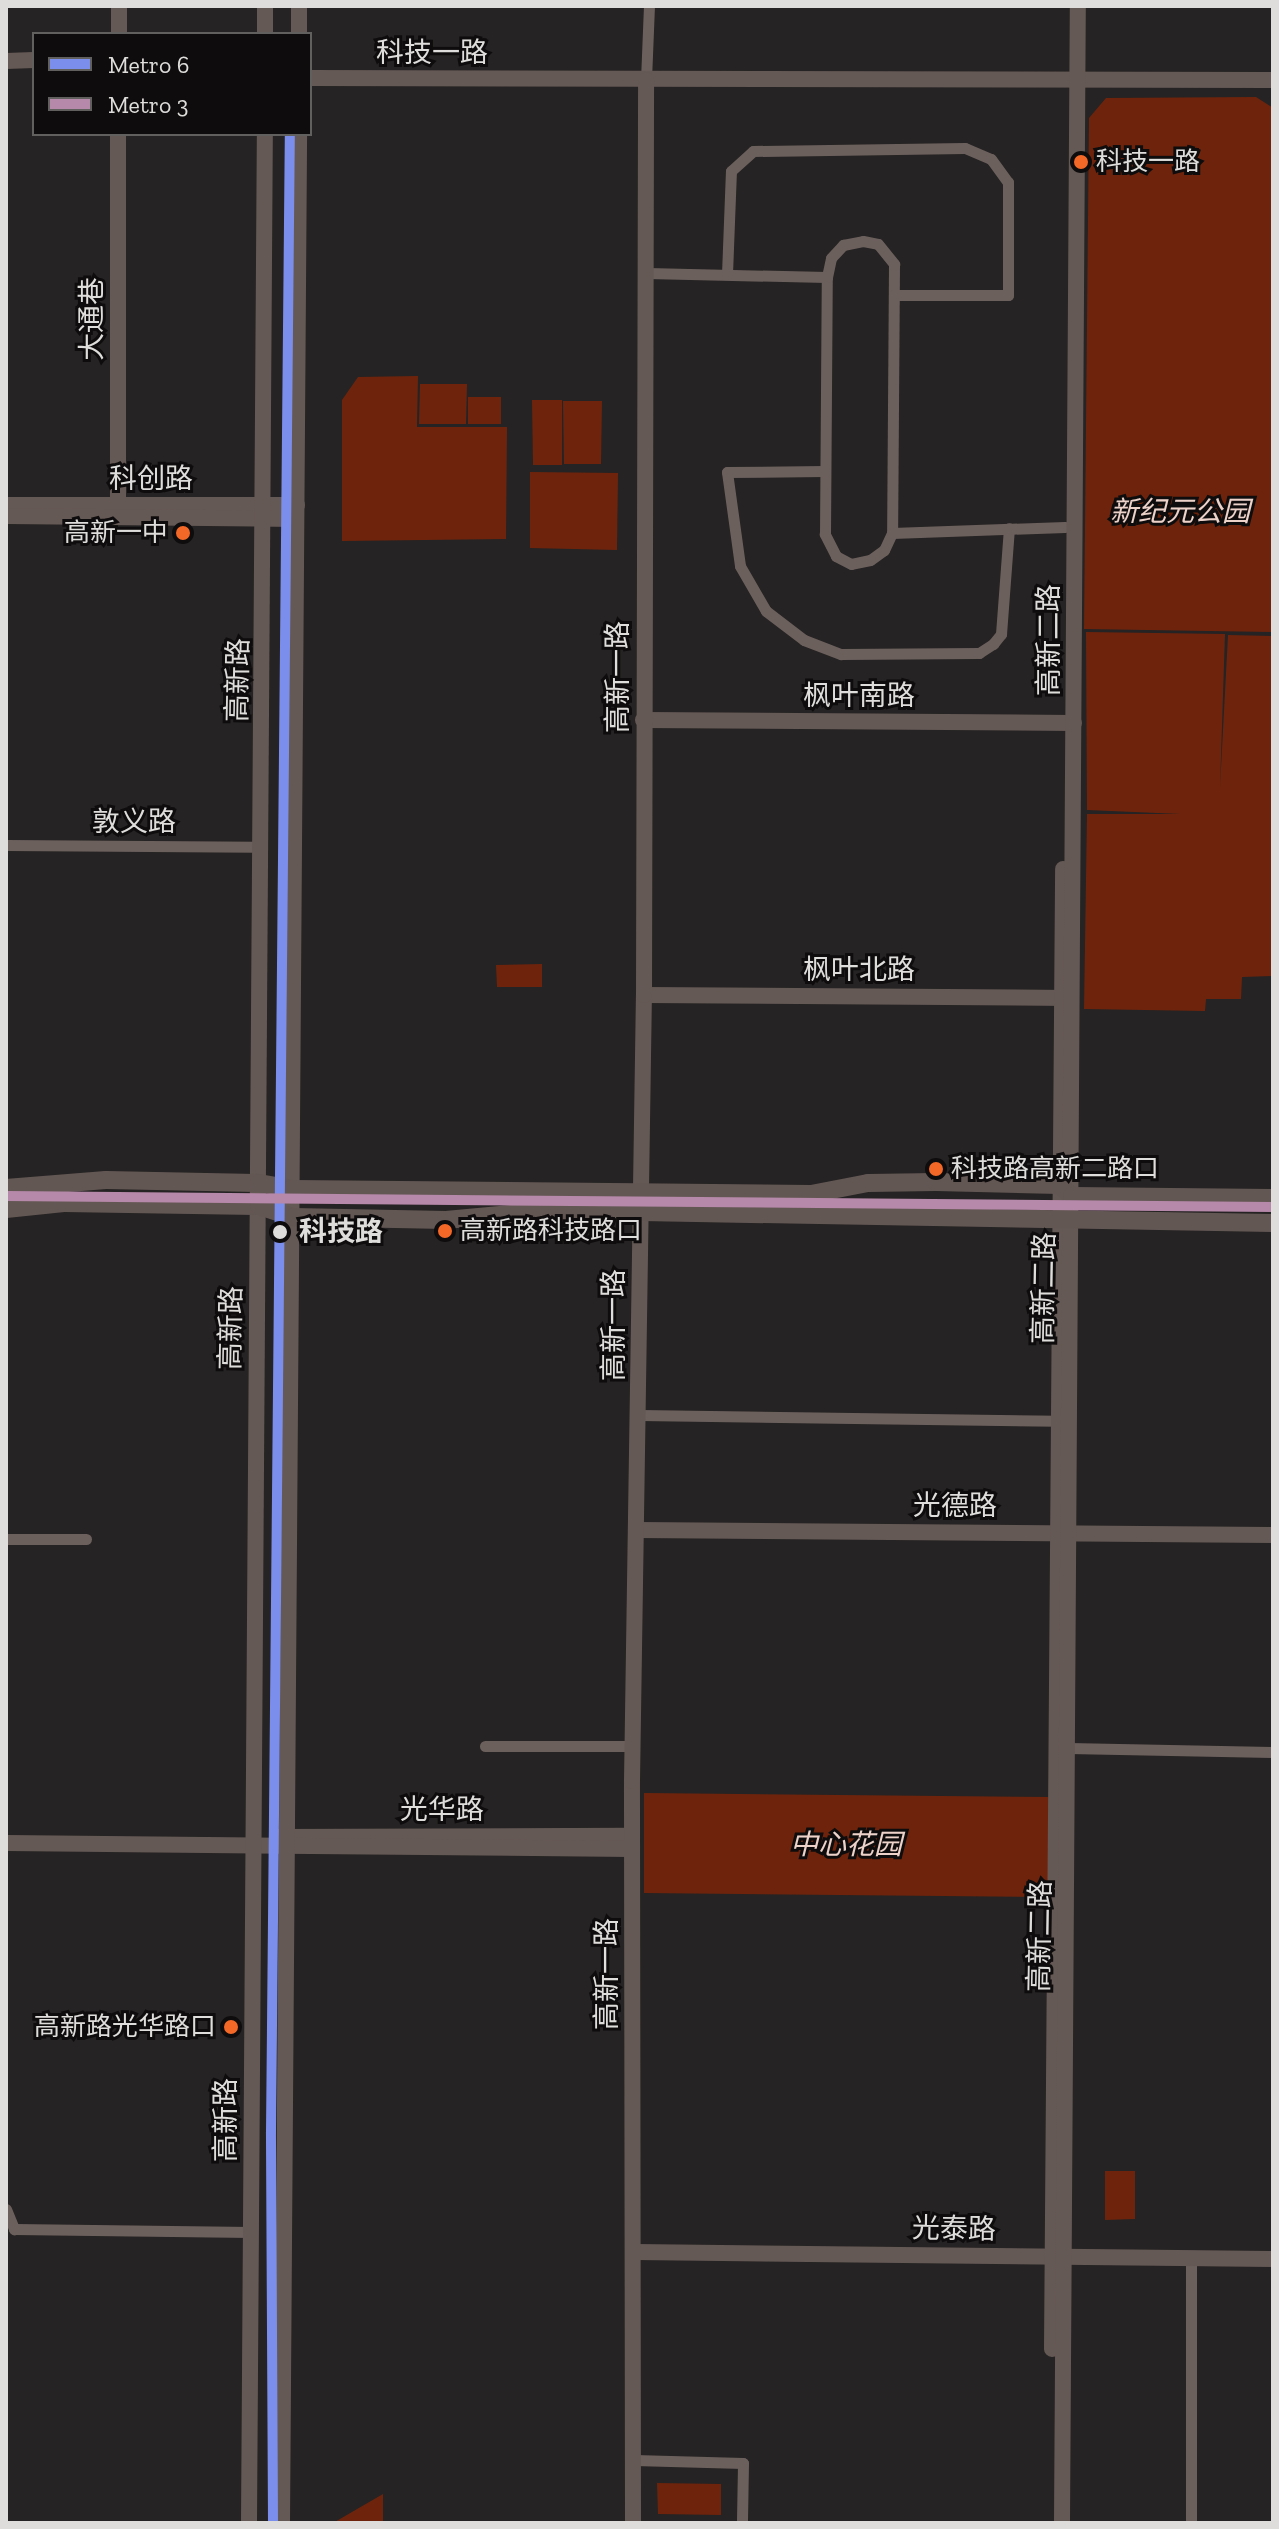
<!DOCTYPE html>
<html>
<head>
<meta charset="utf-8">
<style>
  body { margin:0 }
  #map { position:relative; width:1279px; height:2529px; overflow:hidden; background:#252323; font-family:"Zilla Slab","Noto Sans SC",serif }
  div>[style] { position:absolute }
  .green>* { inset:0; background:#6e240c }
  .street>* { height:11px; margin:-5.5px; padding:0 5.5px; transform-origin:5.5px; border-radius:5.5px; background:#6c605d }
  .secondary>* { height:16px; margin:-8px; padding:0 8px; transform-origin:8px; border-radius:8px; background:#655955 }
  .primary>* { height:18px; margin:-9px; padding:0 9px; transform-origin:9px; border-radius:9px; background:#635754 }
  .metro-1>* { height:10px; margin:-5px; padding:0 5px; transform-origin:5px; border-radius:5px; background:#7c8eec }
  .metro-2>* { height:10px; margin:-5px; padding:0 5px; transform-origin:5px; border-radius:5px; background:#b688a9 }
  .dots>* { width:22px; height:22px; translate:-50% -50%; box-sizing:border-box; border:4px solid #0e0c0c; border-radius:50% }
  span { translate:-50% -50%; white-space:nowrap; text-align:center; line-height:1.15; -webkit-text-stroke:6px #0e0c0c; paint-order:stroke }
  .bus-label { font-size:26px; color:#dfdddc }
  .left { translate:0 -50%; text-align:left }
  .right { translate:-100% -50%; text-align:right }
  .street-label { font-size:28px; color:#dfdddc }
  .park-label { font-size:28px; color:#edd2ca; font-style:italic }
  .stop-label { font-size:28px; color:#dfdddc; font-weight:700 }
  .frame { position:absolute; inset:0; border:8px solid #dfdddc; pointer-events:none }
  .legend { position:absolute; left:32px; top:32px; width:280px; height:104px; box-sizing:border-box; background:#0e0c0c; border:2px solid #62605f; margin:0; padding:10px 14px; list-style:none; font-size:24px; color:#dfdddc }
  .legend li { display:flex; align-items:center; gap:16px; height:40px }
  .legend b { width:40px; border:2px solid #62605f }
</style>
</head>
<body>
<div id="map">
  <div class="green">
    <div style="clip-path:polygon(1256px 97px,1273px 108px,1273px 632px,1084px 629px,1089px 118px,1106px 98px)"></div>
    <div style="clip-path:polygon(418px 376px,417px 427px,507px 427px,506px 539px,342px 541px,342px 400px,358px 377px)"></div>
    <div style="clip-path:polygon(420px 384px,467px 384px,466px 424px,419px 424px)"></div>
    <div style="clip-path:polygon(468px 397px,501px 397px,501px 424px,468px 424px)"></div>
    <div style="clip-path:polygon(532px 400px,562px 400px,562px 465px,533px 465px)"></div>
    <div style="clip-path:polygon(563px 401px,602px 401px,601px 464px,564px 464px)"></div>
    <div style="clip-path:polygon(530px 472px,618px 473px,617px 550px,530px 548px)"></div>
    <div style="clip-path:polygon(1086px 632px,1225px 634px,1220px 787px,1228px 635px,1273px 636px,1273px 976px,1242px 977px,1241px 999px,1206px 999px,1205px 1011px,1084px 1009px,1087px 814px,1181px 814px,1087px 810px)"></div>
    <div style="clip-path:polygon(542px 964px,542px 987px,497px 987px,496px 965px)"></div>
    <div style="clip-path:polygon(644px 1793px,1049px 1797px,1048px 1897px,644px 1893px)"></div>
    <div style="clip-path:polygon(1105px 2171px,1135px 2171px,1135px 2219px,1105px 2220px)"></div>
    <div style="clip-path:polygon(657px 2483px,721px 2484px,721px 2515px,658px 2514px)"></div>
    <div style="clip-path:polygon(383px 2494px,383px 2523px,333px 2523px)"></div>
  </div>
  <div class="street">
    <div style="left:646px;top:80px;width:74px;rotate:-87.7deg"></div>
    <div style="left:863px;top:241px;width:15px;rotate:11deg"></div>
    <div style="left:878px;top:244px;width:26px;rotate:51deg"></div>
    <div style="left:894px;top:264px;width:269px;rotate:90.4deg"></div>
    <div style="left:892px;top:533px;width:19px;rotate:115deg"></div>
    <div style="left:884px;top:550px;width:17px;rotate:144deg"></div>
    <div style="left:870px;top:560px;width:19px;rotate:168deg"></div>
    <div style="left:851px;top:564px;width:17px;rotate:-152deg"></div>
    <div style="left:836px;top:556px;width:25px;rotate:-117deg"></div>
    <div style="left:825px;top:534px;width:257px;rotate:-89.6deg"></div>
    <div style="left:827px;top:277px;width:19px;rotate:-78deg"></div>
    <div style="left:831px;top:258px;width:18px;rotate:-47deg"></div>
    <div style="left:843px;top:245px;width:20px;rotate:-11deg"></div>
    <div style="left:647px;top:273px;width:180px;rotate:1.3deg"></div>
    <div style="left:727px;top:274px;width:103px;rotate:-87.8deg"></div>
    <div style="left:731px;top:171px;width:30px;rotate:-42deg"></div>
    <div style="left:753px;top:151px;width:212px;rotate:-0.8deg"></div>
    <div style="left:965px;top:148px;width:28px;rotate:23deg"></div>
    <div style="left:991px;top:159px;width:29px;rotate:54deg"></div>
    <div style="left:1008px;top:182px;width:113px;rotate:90deg"></div>
    <div style="left:1008px;top:295px;width:114px;rotate:180deg"></div>
    <div style="left:825px;top:471px;width:98px;rotate:179.4deg"></div>
    <div style="left:727px;top:472px;width:95px;rotate:82.1deg"></div>
    <div style="left:740px;top:566px;width:52px;rotate:60deg"></div>
    <div style="left:766px;top:611px;width:48px;rotate:37.3deg"></div>
    <div style="left:804px;top:640px;width:40px;rotate:21deg"></div>
    <div style="left:841px;top:654px;width:138px;rotate:-0.4deg"></div>
    <div style="left:979px;top:653px;width:17px;rotate:-33deg"></div>
    <div style="left:993px;top:644px;width:13px;rotate:-51deg"></div>
    <div style="left:1001px;top:634px;width:106px;rotate:-85.7deg"></div>
    <div style="left:892px;top:533px;width:173px;rotate:-2deg"></div>
    <div style="left:6px;top:845px;width:256px;rotate:0.4deg"></div>
    <div style="left:639px;top:1415px;width:417px;rotate:0.8deg"></div>
    <div style="left:6px;top:1539px;width:80px"></div>
    <div style="left:485px;top:1746px;width:148px"></div>
    <div style="left:1068px;top:1748px;width:205px;rotate:1.1deg"></div>
    <div style="left:6px;top:2209px;width:22px;rotate:68deg"></div>
    <div style="left:14px;top:2229px;width:237px;rotate:0.7deg"></div>
    <div style="left:1191px;top:2258px;width:265px;rotate:90deg"></div>
    <div style="left:634px;top:2460px;width:109px;rotate:1.6deg"></div>
    <div style="left:743px;top:2463px;width:60px;rotate:91deg"></div>
  </div>
  <div class="secondary">
    <div style="left:119px;top:34px;width:28px;rotate:-90deg"></div>
    <div style="left:265px;top:34px;width:28px;rotate:-90deg"></div>
    <div style="left:299px;top:34px;width:28px;rotate:-90deg"></div>
    <div style="left:6px;top:61px;width:28px;rotate:-2deg"></div>
    <div style="left:310px;top:78px;width:963px;rotate:0.12deg"></div>
    <div style="left:6px;top:505px;width:291px"></div>
    <div style="left:118px;top:505px;width:371px;rotate:-90deg"></div>
    <div style="left:6px;top:516px;width:290px;rotate:0.6deg"></div>
    <div style="left:643px;top:720px;width:431px;rotate:0.4deg"></div>
    <div style="left:644px;top:995px;width:426px;rotate:0.4deg"></div>
    <div style="left:637px;top:1530px;width:636px;rotate:0.45deg"></div>
    <div style="left:278px;top:1837px;width:354px;rotate:-0.2deg"></div>
    <div style="left:6px;top:1843px;width:626px;rotate:0.55deg"></div>
    <div style="left:635px;top:2252px;width:638px;rotate:0.63deg"></div>
    <div style="left:1052px;top:2349px;width:1480px;rotate:-89.57deg"></div>
    <div style="left:249px;top:2523px;width:2389px;rotate:-89.62deg"></div>
    <div style="left:282px;top:2523px;width:2389px;rotate:-89.59deg"></div>
    <div style="left:633px;top:2523px;width:742px;rotate:-90.08deg"></div>
    <div style="left:632px;top:1781px;width:786px;rotate:-89.13deg"></div>
    <div style="left:644px;top:995px;width:915px;rotate:-89.87deg"></div>
    <div style="left:1062px;top:2523px;width:2517px;rotate:-89.64deg"></div>
  </div>
  <div class="primary">
    <div style="left:6px;top:1188px;width:100px;rotate:-4.6deg"></div>
    <div style="left:106px;top:1180px;width:153px;rotate:1.1deg"></div>
    <div style="left:259px;top:1183px;width:34px;rotate:10deg"></div>
    <div style="left:292px;top:1189px;width:519px;rotate:0.55deg"></div>
    <div style="left:811px;top:1194px;width:58px;rotate:-10.9deg"></div>
    <div style="left:868px;top:1183px;width:68px;rotate:-0.8deg"></div>
    <div style="left:936px;top:1182px;width:123px;rotate:1.4deg"></div>
    <div style="left:1059px;top:1185px;width:17px;rotate:40deg"></div>
    <div style="left:1072px;top:1196px;width:201px;rotate:0.6deg"></div>
    <div style="left:6px;top:1209px;width:58px;rotate:-5.9deg"></div>
    <div style="left:64px;top:1203px;width:195px;rotate:0.9deg"></div>
    <div style="left:259px;top:1206px;width:36px;rotate:18deg"></div>
    <div style="left:293px;top:1217px;width:153px;rotate:1.1deg"></div>
    <div style="left:446px;top:1220px;width:76px;rotate:-5.3deg"></div>
    <div style="left:522px;top:1213px;width:119px;rotate:-0.5deg"></div>
    <div style="left:641px;top:1212px;width:632px;rotate:1deg"></div>
  </div>
  <div class="metro-1">
    <div style="left:273px;top:2523px;width:391px;rotate:-90.3deg"></div>
    <div style="left:271px;top:2132px;width:1998px;rotate:-89.46deg"></div>
  </div>
  <div class="metro-2">
    <div style="left:6px;top:1196px;width:1267px;rotate:0.5deg"></div>
  </div>
  <div class="dots">
    <div style="left:1081px;top:162px;background:#f36827"></div>
    <div style="left:183px;top:533px;background:#f36827"></div>
    <div style="left:936px;top:1169px;background:#f36827"></div>
    <div style="left:445px;top:1231px;background:#f36827"></div>
    <div style="left:280px;top:1232px;background:#dfdddc"></div>
    <div style="left:231px;top:2027px;background:#f36827"></div>
  </div>
  <div class="bus-label">
    <span class="left" style="left:1096px;top:162px">科技一路</span>
    <span class="right" style="left:168px;top:533px">高新一中</span>
    <span class="left" style="left:951px;top:1169px">科技路高新二路口</span>
    <span class="left" style="left:460px;top:1231px">高新路科技路口</span>
    <span class="right" style="left:216px;top:2027px">高新路光华路口</span>
  </div>
  <div class="street-label">
    <span style="left:432px;top:53px">科技一路</span>
    <span style="left:92px;top:319px;rotate:-90deg">大通巷</span>
    <span style="left:151px;top:479px">科创路</span>
    <span style="left:1049px;top:640px;rotate:-90deg">高新二路</span>
    <span style="left:618px;top:677px;rotate:-90deg">高新一路</span>
    <span style="left:238px;top:680px;rotate:-89deg">高新路</span>
    <span style="left:859px;top:696px">枫叶南路</span>
    <span style="left:134px;top:822px">敦义路</span>
    <span style="left:859px;top:970px">枫叶北路</span>
    <span style="left:1044px;top:1288px;rotate:-89deg">高新二路</span>
    <span style="left:614px;top:1325px;rotate:-90deg">高新一路</span>
    <span style="left:231px;top:1328px;rotate:-89deg">高新路</span>
    <span style="left:955px;top:1506px">光德路</span>
    <span style="left:442px;top:1810px">光华路</span>
    <span style="left:1040px;top:1936px;rotate:-89deg">高新二路</span>
    <span style="left:607px;top:1974px;rotate:-90deg">高新一路</span>
    <span style="left:226px;top:2120px;rotate:-90deg">高新路</span>
    <span style="left:954px;top:2229px;rotate:1deg">光泰路</span>
  </div>
  <div class="park-label">
    <span style="left:1180px;top:512px">新纪元公园</span>
    <span style="left:846px;top:1845px">中心花园</span>
  </div>
  <div class="stop-label">
    <span class="left" style="left:299px;top:1232px">科技路</span>
  </div>
  <div class="frame"></div>
  <ul class="legend">
  <li><b style="height:10px;background:#7c8eec"></b>Metro 6</li>
  <li><b style="height:10px;background:#b688a9"></b>Metro 3</li>
  </ul>
</div>
</body>
</html>
